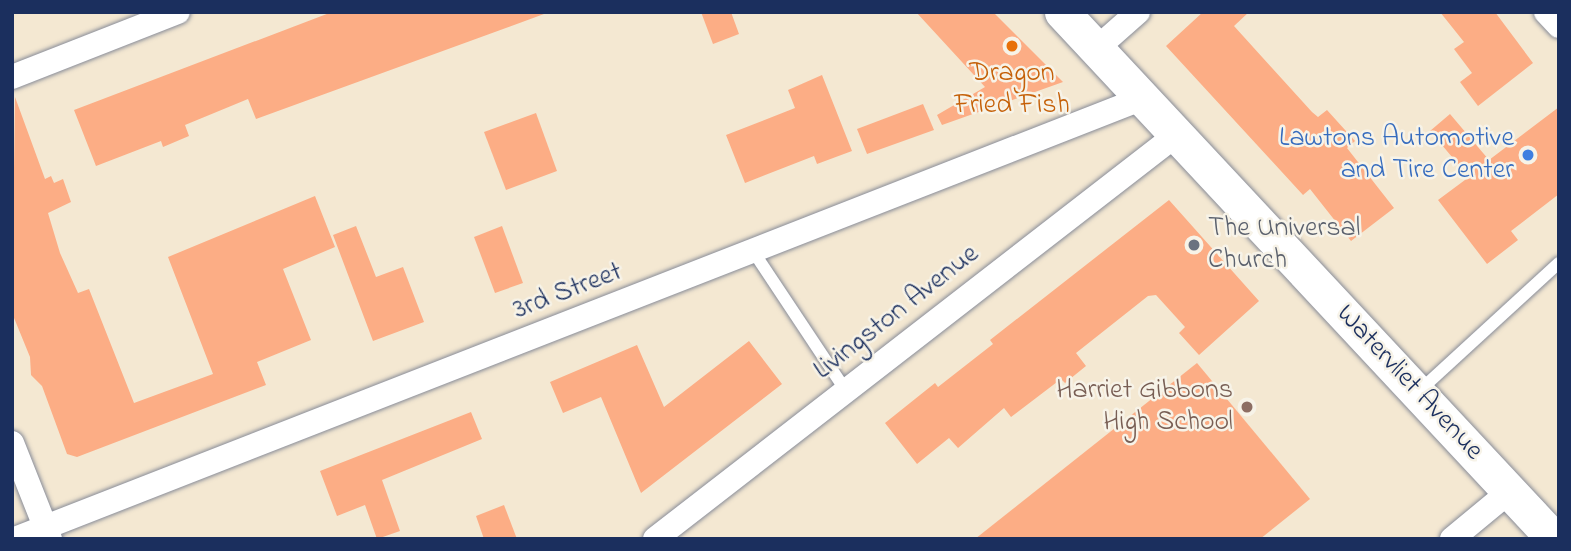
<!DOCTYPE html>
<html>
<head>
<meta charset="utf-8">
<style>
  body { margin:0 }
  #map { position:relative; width:1571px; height:551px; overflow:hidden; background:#f4e8d2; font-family:"Indie Flower",sans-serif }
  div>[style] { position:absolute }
  .building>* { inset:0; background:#fcad85 }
  .roads { filter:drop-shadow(0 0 2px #888c98) drop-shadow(0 0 2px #888c98) }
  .lane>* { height:12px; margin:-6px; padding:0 6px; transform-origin:6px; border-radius:6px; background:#fff }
  .street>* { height:24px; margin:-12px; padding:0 12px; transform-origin:12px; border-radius:12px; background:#fff }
  .secondary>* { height:35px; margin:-17.5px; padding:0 17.5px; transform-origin:17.5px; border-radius:17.5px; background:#fff }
  .dots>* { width:19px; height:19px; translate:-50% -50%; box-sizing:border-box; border:4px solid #f7f3e8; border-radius:50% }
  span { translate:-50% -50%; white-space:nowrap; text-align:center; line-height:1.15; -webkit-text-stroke:5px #f7f3e8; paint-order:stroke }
  .food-label { font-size:28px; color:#c56008 }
  .shop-label { font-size:28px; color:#366cbe }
  .right { translate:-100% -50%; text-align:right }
  .worship-label { font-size:28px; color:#5b616d }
  .left { translate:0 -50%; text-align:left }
  .street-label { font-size:28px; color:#1b2f5e }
  .education-label { font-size:28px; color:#785e54 }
  .frame { position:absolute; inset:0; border:14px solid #1b2f5e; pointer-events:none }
</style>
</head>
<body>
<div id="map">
  <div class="building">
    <div style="clip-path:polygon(332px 12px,544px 14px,256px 119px,248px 99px,185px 125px,189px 136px,163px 147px,161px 141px,96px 166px,74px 110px)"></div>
    <div style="clip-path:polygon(701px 12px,731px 12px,739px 34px,713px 44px)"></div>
    <div style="clip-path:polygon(916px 12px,993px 12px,1063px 82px,942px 125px,937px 115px,985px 87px)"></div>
    <div style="clip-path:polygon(1203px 12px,1249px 12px,1234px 26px,1312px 112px,1318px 117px,1327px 110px,1355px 141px,1347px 148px,1394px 208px,1351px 241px,1310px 189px,1303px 195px,1166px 46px)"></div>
    <div style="clip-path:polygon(1440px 12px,1495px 12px,1533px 63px,1478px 106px,1460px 82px,1472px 73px,1454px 49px,1464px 42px)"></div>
    <div style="clip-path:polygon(822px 75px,852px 151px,817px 164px,814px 156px,745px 183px,726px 135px,795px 108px,788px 90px)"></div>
    <div style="clip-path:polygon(15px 97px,45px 179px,51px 176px,54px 183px,63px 179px,71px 202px,48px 213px,60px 253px,78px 293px,89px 289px,134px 403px,213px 374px,168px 257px,315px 196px,335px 247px,283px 269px,311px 340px,257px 362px,266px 385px,77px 457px,67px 454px,42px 386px,31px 375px,30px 357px,12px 313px)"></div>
    <div style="clip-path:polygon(923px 104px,934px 130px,867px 154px,857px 129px)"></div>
    <div style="clip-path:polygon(1559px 107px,1559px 194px,1511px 231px,1518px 240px,1487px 264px,1438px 200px,1469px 177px,1430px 131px,1450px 114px,1489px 160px)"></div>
    <div style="clip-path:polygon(536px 113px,557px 171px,506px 190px,484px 132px)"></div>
    <div style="clip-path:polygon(1169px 200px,1259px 301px,1199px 355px,1179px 333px,1185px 327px,1156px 295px,1148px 296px,1076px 353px,1086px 366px,1065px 383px,1061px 379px,1011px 417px,1004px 408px,958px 448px,949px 438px,917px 464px,885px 423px,935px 383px,938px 387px,993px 344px,990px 340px)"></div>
    <div style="clip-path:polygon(356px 226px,376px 277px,403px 267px,424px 322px,373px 341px,333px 235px)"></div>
    <div style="clip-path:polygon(502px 226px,523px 283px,495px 293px,474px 237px)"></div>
    <div style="clip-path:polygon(749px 341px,782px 384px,641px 493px,601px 397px,563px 413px,550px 382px,637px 345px,664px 407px)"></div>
    <div style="clip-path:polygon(1197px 363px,1310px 499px,1260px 539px,975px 539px)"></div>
    <div style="clip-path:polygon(471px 412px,482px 439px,382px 480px,400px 531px,377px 539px,365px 505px,337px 516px,320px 471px)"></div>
    <div style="clip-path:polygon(504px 505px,517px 539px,484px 539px,476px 516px)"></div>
  </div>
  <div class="roads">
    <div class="lane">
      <div style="left:753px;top:251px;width:168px;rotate:56.4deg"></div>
      <div style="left:1418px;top:392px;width:191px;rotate:-42.5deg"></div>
    </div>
    <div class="street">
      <div style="left:1546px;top:12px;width:19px;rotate:47deg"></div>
      <div style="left:1096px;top:49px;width:56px;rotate:-41.4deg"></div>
      <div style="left:12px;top:77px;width:178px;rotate:-21.4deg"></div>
      <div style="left:12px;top:443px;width:103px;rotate:68.4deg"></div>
      <div style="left:15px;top:539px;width:1211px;rotate:-21.35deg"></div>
      <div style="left:655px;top:539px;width:659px;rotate:-37.79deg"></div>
      <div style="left:1452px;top:539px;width:75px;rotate:-39.6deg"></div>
    </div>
    <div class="secondary">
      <div style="left:1062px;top:12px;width:721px;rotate:46.97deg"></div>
    </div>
  </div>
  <div class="dots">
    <div style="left:1012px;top:46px;background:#e8710a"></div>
    <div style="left:1528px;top:155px;background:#3f7fe0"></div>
    <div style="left:1194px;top:245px;background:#6b7280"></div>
    <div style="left:1247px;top:407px;background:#8d6e63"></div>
  </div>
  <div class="food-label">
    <span style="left:1012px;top:90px">Dragon<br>Fried Fish</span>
  </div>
  <div class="shop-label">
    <span class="right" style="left:1514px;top:155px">Lawtons Automotive<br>and Tire Center</span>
  </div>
  <div class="worship-label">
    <span class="left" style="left:1208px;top:245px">The Universal<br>Church</span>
  </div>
  <div class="street-label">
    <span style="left:568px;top:292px;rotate:-21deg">3rd Street</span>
    <span style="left:897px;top:313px;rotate:-38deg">Livingston Avenue</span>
    <span style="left:1409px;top:383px;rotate:47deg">Watervliet Avenue</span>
  </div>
  <div class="education-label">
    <span class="right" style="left:1233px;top:407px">Harriet Gibbons<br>High School</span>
  </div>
  <div class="frame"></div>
</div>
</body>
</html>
